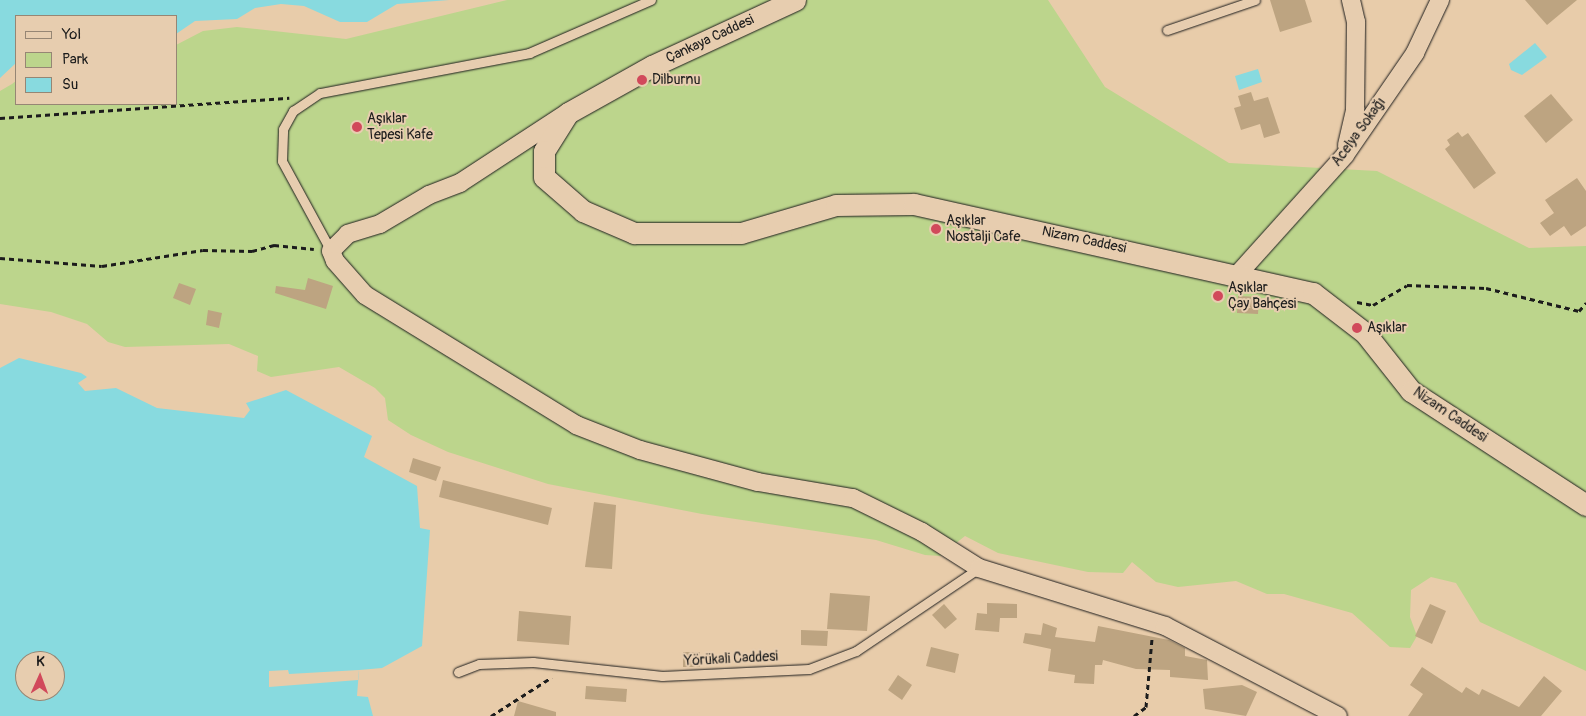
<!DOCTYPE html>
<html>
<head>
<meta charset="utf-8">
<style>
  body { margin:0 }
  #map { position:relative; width:1586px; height:716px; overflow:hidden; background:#e8ccaa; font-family:Pangolin,sans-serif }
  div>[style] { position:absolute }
  .green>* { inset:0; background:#bcd58c }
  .water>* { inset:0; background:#88dadf }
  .pier>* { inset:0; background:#e8ccaa }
  .building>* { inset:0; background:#bda481 }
  .path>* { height:3px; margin-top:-1.5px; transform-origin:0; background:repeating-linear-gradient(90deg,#1c1c1c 0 5px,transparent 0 9px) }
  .roads { filter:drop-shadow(0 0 1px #1c1c1c) drop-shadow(0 0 1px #1c1c1c) }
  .service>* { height:9px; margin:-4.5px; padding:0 4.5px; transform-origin:4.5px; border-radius:4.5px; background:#e7cdaf }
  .minor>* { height:18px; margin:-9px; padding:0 9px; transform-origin:9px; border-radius:9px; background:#e7cdaf }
  .tertiary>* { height:21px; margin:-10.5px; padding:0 10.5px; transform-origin:10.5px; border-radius:10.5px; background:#e7cdaf }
  .dots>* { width:14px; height:14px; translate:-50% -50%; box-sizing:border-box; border:2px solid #e7cdaf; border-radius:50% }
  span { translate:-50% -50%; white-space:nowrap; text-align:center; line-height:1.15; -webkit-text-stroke:4px #e7cdaf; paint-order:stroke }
  .street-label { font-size:14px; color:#1c1c1c }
  .poi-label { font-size:14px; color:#1c1c1c }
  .left { translate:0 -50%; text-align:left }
  .legend { position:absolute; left:15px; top:15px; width:162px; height:90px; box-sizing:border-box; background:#e7cdaf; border:1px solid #968674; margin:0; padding:6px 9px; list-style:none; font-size:15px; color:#1c1c1c }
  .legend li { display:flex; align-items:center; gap:10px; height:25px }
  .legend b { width:25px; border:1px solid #968674 }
  .north { position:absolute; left:15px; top:651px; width:50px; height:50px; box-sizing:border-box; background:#e7cdaf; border:1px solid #968674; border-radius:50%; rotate:2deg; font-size:14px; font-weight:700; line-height:20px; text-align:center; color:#1c1c1c }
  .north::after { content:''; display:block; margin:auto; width:18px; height:22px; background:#d1495b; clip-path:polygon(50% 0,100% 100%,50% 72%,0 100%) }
</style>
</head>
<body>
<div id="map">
  <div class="green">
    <div style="clip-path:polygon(507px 0,1048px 0,1105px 87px,1229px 163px,1377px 171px,1529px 248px,1586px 246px,1586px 671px,1480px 622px,1456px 583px,1431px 577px,1411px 590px,1410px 617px,1417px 636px,1410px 648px,1390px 647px,1352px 613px,1284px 594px,1267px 594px,1236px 581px,1178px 587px,1156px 582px,1132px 562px,1123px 573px,1088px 572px,998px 553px,965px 536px,940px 556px,925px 555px,876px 540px,702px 514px,548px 484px,448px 452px,411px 435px,388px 420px,385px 398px,375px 388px,339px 367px,271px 377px,257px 371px,258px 356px,229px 344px,125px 347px,108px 342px,87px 324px,51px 312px,0 304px,0 91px,12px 84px,16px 81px,16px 104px,176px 104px,176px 45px,203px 31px,237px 27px,346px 39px)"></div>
  </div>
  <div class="water">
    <div style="clip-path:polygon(0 0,449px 0,397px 4px,367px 22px,340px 22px,304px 6px,281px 4px,255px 8px,237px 19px,195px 21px,176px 34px,176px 16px,16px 16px,16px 63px,0 78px)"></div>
    <div style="clip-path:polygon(1535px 43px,1547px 57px,1522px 75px,1511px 70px,1509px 64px)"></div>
    <div style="clip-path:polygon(1258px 69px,1262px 82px,1239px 90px,1235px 76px)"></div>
    <div style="clip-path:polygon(evenodd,19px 358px,81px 373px,87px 377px,78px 383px,85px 391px,116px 388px,157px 408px,244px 418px,250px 410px,246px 403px,286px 390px,372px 436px,364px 457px,417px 486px,420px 528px,430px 530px,422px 646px,382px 668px,359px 670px,357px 696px,368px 697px,373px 716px,0 716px,0 368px,19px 358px,25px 661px,55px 661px,55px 691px,25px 691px,25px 661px)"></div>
  </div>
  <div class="pier">
    <div style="clip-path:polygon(288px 670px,289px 674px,359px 670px,358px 680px,269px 687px,269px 671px)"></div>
  </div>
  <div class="building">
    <div style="clip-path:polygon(1270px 0,1305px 0,1312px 22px,1280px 32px)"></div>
    <div style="clip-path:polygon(1525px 0,1577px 0,1547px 25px)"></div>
    <div style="clip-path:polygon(1251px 92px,1254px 101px,1268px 97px,1280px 133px,1264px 138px,1260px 124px,1241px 130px,1234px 108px,1241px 106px,1238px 96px)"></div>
    <div style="clip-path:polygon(1551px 94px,1573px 120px,1546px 143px,1524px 116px)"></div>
    <div style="clip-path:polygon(1458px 132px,1462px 137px,1468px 133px,1496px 173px,1474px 189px,1445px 149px,1450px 145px,1447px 140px)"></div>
    <div style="clip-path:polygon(1577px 178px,1586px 191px,1586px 226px,1571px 236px,1564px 226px,1550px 236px,1540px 223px,1554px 213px,1545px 200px)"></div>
    <div style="clip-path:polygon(308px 278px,333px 286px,326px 309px,275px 293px,276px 286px,305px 290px)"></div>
    <div style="clip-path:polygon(179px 283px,196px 289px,190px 305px,173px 298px)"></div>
    <div style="clip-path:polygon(1238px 296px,1259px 297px,1258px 314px,1237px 313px)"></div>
    <div style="clip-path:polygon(208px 310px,222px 313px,219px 328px,206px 325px)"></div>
    <div style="clip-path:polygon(413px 458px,441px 467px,436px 481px,409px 472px)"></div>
    <div style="clip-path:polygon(443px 480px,552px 508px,548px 525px,439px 497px)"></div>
    <div style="clip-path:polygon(594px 502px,616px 505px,612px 569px,585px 567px)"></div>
    <div style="clip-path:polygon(830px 593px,870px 596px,867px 631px,827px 629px)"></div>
    <div style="clip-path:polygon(987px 603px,1017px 604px,1017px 618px,1000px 618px,999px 632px,975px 630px,977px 613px,987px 614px)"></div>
    <div style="clip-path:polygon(944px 604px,957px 619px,945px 629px,932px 615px)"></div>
    <div style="clip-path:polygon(1430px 604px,1446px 611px,1432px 644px,1415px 636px)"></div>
    <div style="clip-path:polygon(519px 611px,571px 616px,569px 645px,517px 641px)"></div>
    <div style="clip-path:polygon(1043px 623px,1057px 628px,1055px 637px,1095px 642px,1098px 626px,1169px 640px,1185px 648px,1185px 656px,1207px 660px,1208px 680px,1170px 677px,1170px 670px,1136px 669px,1103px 660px,1102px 665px,1095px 665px,1094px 684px,1074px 683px,1075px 675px,1048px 671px,1051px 649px,1023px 643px,1025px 633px,1041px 635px)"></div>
    <div style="clip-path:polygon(801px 630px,828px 631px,827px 646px,801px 645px)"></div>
    <div style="clip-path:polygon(931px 647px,959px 654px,955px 673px,926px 666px)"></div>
    <div style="clip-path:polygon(683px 652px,700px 652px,700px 667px,683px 667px)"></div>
    <div style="clip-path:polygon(1422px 667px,1462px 693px,1466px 687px,1479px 695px,1482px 689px,1519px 707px,1544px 676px,1562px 691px,1541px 716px,1408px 716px,1423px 694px,1410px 685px)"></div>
    <div style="clip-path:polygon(898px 675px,912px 685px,902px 700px,888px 690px)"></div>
    <div style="clip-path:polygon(1242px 685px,1257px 692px,1246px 716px,1205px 709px,1203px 689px)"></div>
    <div style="clip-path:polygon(586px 686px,627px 689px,626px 702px,585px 699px)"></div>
    <div style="clip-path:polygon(518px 701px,556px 712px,556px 716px,514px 716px)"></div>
  </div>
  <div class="path">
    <div style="left:0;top:118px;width:290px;rotate:-4deg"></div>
    <div style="left:0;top:258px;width:102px;rotate:4.5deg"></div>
    <div style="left:102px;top:266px;width:102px;rotate:-9deg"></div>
    <div style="left:203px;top:250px;width:49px;rotate:1.2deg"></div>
    <div style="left:252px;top:251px;width:23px;rotate:-15deg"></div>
    <div style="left:274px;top:245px;width:40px;rotate:5.7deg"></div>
    <div style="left:1357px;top:302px;width:16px;rotate:11deg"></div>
    <div style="left:1373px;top:305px;width:39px;rotate:-30deg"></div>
    <div style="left:1407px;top:285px;width:79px;rotate:2.2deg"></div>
    <div style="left:1486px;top:288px;width:96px;rotate:13.9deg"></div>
    <div style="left:1579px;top:311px;width:11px;rotate:-49deg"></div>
    <div style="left:491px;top:716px;width:72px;rotate:-32.6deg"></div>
    <div style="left:1134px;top:716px;width:15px;rotate:-37deg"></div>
    <div style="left:1146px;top:707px;width:68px;rotate:-85deg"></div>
  </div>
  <div class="roads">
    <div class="service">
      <div style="left:1167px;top:30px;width:93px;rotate:-18.8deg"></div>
      <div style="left:331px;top:251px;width:102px;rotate:-118.6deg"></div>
      <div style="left:282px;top:161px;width:32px;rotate:-88deg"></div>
      <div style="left:283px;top:129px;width:21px;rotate:-61deg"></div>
      <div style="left:293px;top:111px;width:32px;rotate:-34deg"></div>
      <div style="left:320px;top:93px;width:213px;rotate:-10.8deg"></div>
      <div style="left:529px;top:53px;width:133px;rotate:-23.5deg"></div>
      <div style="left:458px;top:672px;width:22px;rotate:-21deg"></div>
      <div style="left:479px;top:664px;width:54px;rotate:-2.1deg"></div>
      <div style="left:533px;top:662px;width:130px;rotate:6.2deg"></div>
      <div style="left:662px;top:676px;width:147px;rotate:-2.7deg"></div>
      <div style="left:809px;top:669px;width:50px;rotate:-21deg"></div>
      <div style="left:856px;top:651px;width:148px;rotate:-34deg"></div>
    </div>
    <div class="minor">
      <div style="left:567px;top:113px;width:128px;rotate:146.8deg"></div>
      <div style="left:460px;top:183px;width:33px;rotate:159deg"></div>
      <div style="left:429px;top:195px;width:57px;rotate:149.4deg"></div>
      <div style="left:380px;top:224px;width:34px;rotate:163deg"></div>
      <div style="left:348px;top:234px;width:24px;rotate:135deg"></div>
      <div style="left:331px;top:251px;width:11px;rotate:68deg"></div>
      <div style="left:335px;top:261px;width:45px;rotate:48.6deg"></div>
      <div style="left:365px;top:295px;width:248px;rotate:31.6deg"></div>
      <div style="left:576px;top:425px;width:69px;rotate:21.3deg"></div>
      <div style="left:640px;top:450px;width:122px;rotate:15.2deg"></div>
      <div style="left:758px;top:482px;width:96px;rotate:9.6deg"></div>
      <div style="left:853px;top:498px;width:77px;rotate:26.2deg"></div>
      <div style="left:922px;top:532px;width:67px;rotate:32.3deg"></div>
      <div style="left:979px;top:568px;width:195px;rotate:17.3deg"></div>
      <div style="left:1165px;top:626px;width:195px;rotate:27.5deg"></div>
      <div style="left:1347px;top:145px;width:37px;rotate:-77deg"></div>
      <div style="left:1355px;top:109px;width:87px;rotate:-89.3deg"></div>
      <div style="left:1356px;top:22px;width:23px;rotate:-103deg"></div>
      <div style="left:1238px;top:274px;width:160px;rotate:-48deg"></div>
      <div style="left:1345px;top:155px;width:124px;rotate:-55.5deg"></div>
      <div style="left:1415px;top:53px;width:59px;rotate:-64.7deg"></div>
    </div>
    <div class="tertiary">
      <div style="left:795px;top:0;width:157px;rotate:155.2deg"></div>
      <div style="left:652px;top:66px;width:96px;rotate:150.8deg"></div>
      <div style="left:568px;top:113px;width:45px;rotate:122.3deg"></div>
      <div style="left:544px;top:151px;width:26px;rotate:90deg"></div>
      <div style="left:544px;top:177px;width:52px;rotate:41.1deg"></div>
      <div style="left:583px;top:211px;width:56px;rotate:23.3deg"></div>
      <div style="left:634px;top:233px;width:107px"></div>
      <div style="left:741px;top:233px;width:99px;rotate:-16.4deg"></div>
      <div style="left:836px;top:205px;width:78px;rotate:-0.7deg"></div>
      <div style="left:914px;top:204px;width:409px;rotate:12.6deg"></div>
      <div style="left:1313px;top:293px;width:66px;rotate:37.6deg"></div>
      <div style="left:1365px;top:333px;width:74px;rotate:51.6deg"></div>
      <div style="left:1411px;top:391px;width:209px;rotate:33.1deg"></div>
    </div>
  </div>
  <div class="dots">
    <div style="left:642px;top:80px;background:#d1495b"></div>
    <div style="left:357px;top:127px;background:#d1495b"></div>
    <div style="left:936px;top:229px;background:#d1495b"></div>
    <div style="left:1218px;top:296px;background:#d1495b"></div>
    <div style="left:1357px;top:328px;background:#d1495b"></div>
  </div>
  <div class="street-label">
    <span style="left:710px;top:39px;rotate:-25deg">Çankaya Caddesi</span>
    <span style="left:1359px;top:132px;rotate:-54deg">Acelya Sokağı</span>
    <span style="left:1084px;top:240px;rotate:12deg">Nizam Caddesi</span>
    <span style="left:1450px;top:415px;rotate:34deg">Nizam Caddesi</span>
    <span style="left:731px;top:659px;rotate:-3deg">Yörükali Caddesi</span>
  </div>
  <div class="poi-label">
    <span class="left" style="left:652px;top:80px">Dilburnu</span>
    <span class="left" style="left:367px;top:127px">Aşıklar<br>Tepesi Kafe</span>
    <span class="left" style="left:946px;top:229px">Aşıklar<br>Nostalji Cafe</span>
    <span class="left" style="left:1228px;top:296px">Aşıklar<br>Çay Bahçesi</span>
    <span class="left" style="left:1367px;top:328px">Aşıklar</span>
  </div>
  <ul class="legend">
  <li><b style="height:6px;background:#e7cdaf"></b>Yol</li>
  <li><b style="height:14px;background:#bcd58c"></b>Park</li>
  <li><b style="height:14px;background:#88dadf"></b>Su</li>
  </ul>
  <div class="north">K</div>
</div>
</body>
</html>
